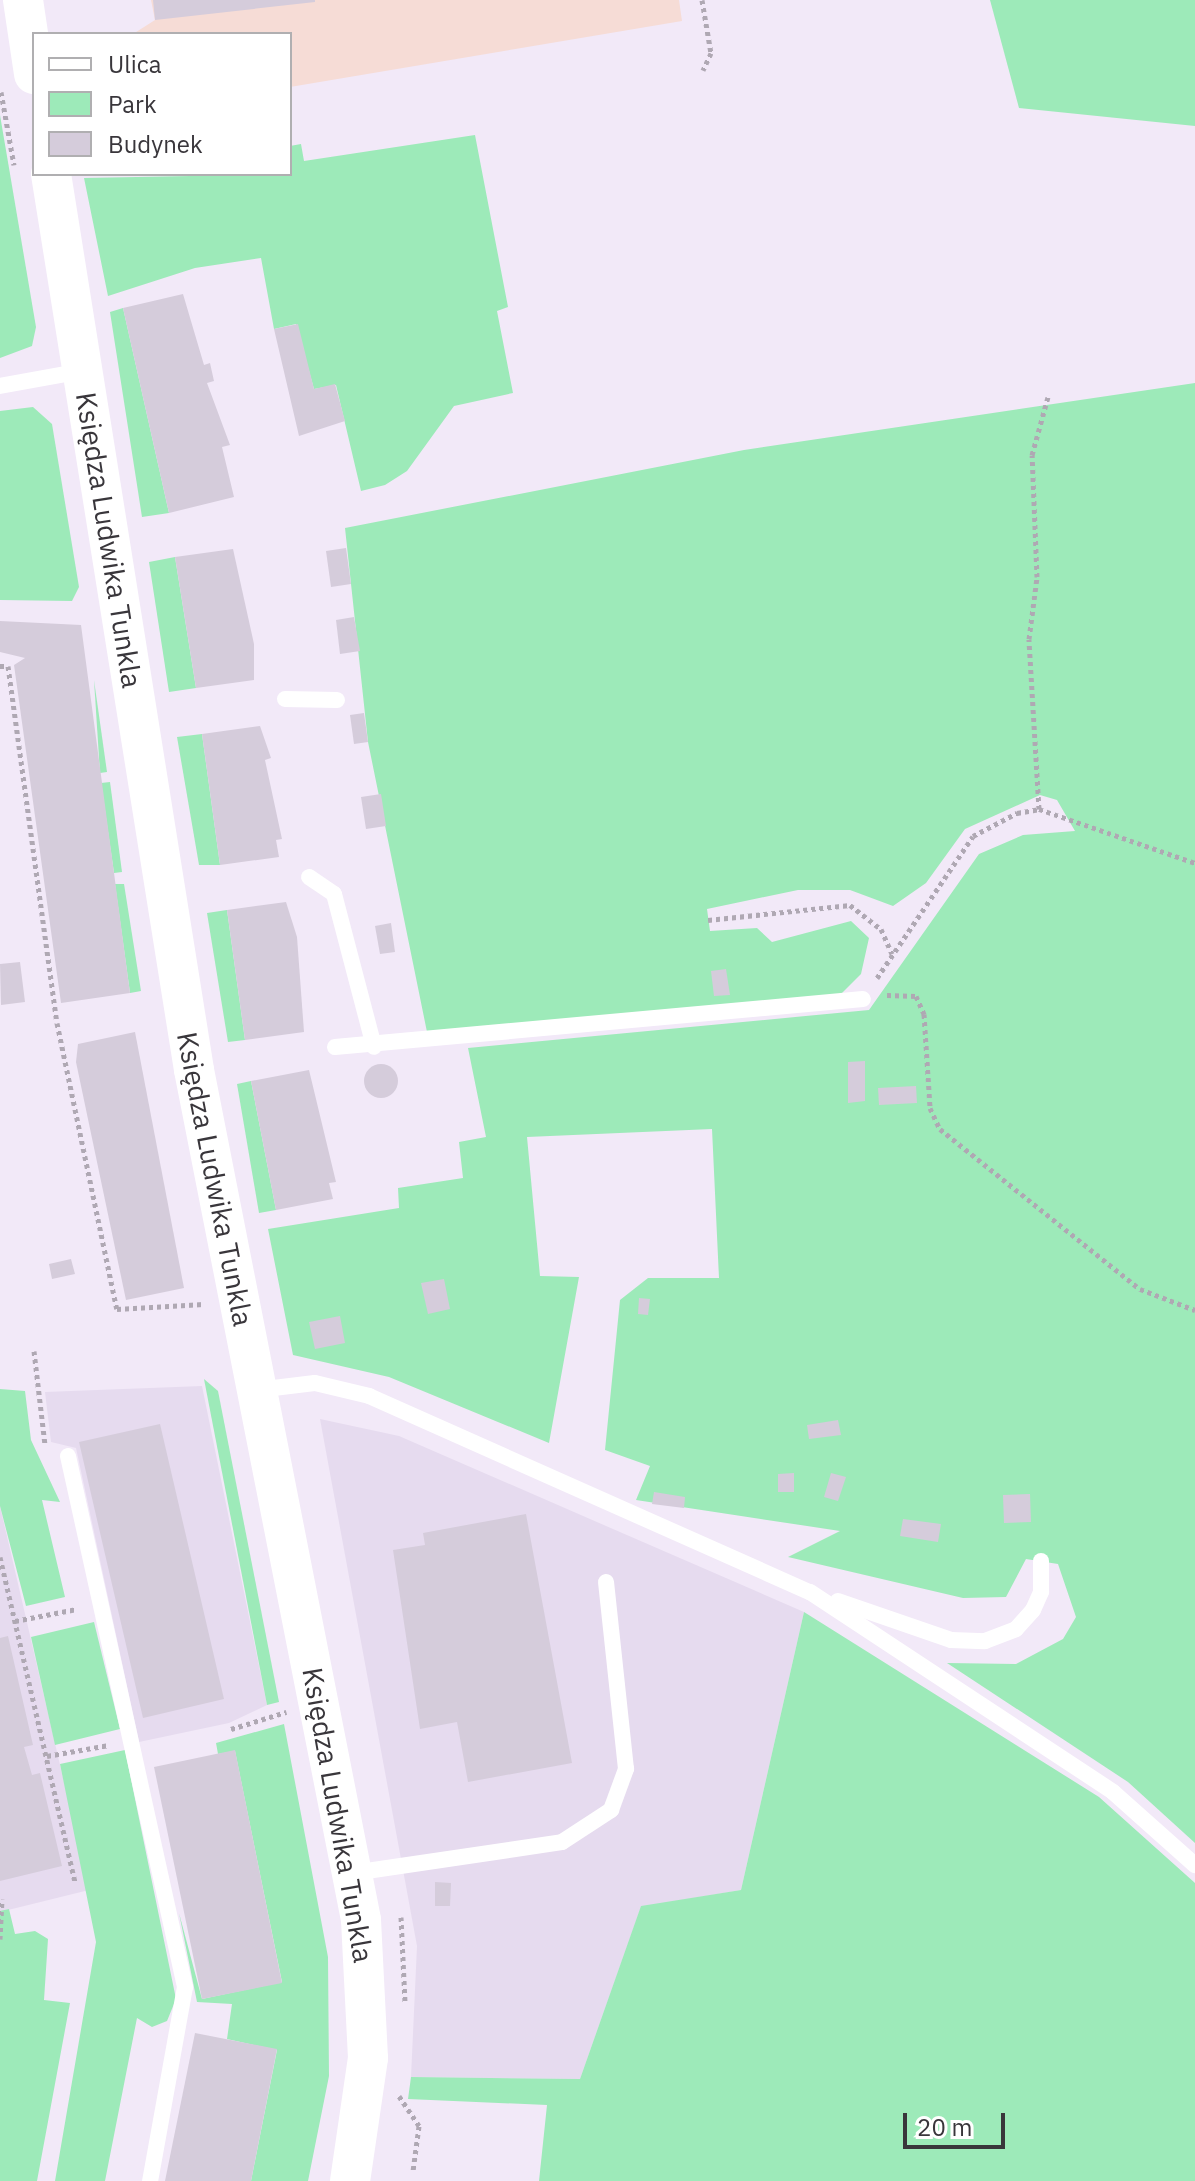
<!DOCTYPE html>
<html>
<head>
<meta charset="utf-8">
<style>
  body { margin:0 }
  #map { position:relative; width:1195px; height:2181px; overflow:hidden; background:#f2e9f8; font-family:"IBM Plex Sans",sans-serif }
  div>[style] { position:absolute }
  .built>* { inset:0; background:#e6dbef }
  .industrial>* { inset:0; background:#f6dcd6 }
  .green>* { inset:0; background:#9deab9 }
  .building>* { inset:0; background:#d5ccdb }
  .round { border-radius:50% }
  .path>* { height:5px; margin-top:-2.5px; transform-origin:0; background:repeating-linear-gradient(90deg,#afa8b3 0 4px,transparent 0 8px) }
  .service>* { height:16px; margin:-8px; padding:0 8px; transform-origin:8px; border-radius:8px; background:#fff }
  .tertiary>* { height:40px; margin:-20px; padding:0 20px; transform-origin:20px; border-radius:20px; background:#fff }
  span { translate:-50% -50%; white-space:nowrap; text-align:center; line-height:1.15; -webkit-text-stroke:6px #fff; paint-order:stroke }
  .street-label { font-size:28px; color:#39363b }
  .legend { position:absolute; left:32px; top:32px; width:260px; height:144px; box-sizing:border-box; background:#fff; border:2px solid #b0afb1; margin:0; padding:10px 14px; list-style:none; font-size:24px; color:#39363b }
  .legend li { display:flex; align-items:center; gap:16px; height:40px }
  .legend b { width:40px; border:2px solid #b0afb1 }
  .scale { position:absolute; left:903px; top:2113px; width:102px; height:36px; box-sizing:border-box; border:4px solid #39363b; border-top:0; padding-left:10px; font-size:24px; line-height:28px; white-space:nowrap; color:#39363b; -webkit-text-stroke:6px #fff; paint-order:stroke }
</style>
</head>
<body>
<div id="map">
  <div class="built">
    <div style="clip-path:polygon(202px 1386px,267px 1705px,229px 1723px,139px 1742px,76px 1448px,51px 1442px,45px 1392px)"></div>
    <div style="clip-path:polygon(320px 1419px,399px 1436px,804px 1612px,741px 1890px,641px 1907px,580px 2079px,411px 2077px,417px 1946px)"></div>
    <div style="clip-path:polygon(0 1506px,89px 1890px,0 1912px)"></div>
  </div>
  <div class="industrial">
    <div style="clip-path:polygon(151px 0,679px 0,682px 21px,290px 87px,290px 34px,133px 34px,155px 20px)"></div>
  </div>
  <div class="green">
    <div style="clip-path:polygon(990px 0,1195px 0,1195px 126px,1019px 108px)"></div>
    <div style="clip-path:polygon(0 115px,36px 327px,32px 346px,0 358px)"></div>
    <div style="clip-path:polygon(475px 135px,508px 307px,497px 311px,513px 393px,454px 406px,407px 471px,385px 485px,361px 491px,336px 385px,314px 389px,296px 324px,274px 329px,261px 258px,195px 268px,108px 296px,84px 178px,290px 174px,290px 146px,301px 144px,304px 161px)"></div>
    <div style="clip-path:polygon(123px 308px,169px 513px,142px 517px,110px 312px)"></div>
    <div style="clip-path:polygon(1195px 383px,1195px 1843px,1128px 1782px,947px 1663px,1016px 1664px,1063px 1639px,1076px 1617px,1058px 1564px,1026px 1559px,1006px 1597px,963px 1598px,788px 1557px,840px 1531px,636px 1500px,650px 1466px,605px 1450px,620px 1300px,648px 1278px,719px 1278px,712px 1129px,527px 1137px,540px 1276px,579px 1277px,549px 1443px,389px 1377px,293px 1355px,268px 1229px,399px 1208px,398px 1188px,463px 1178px,459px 1142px,486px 1137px,468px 1048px,869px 1010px,979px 854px,1023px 835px,1075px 831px,1057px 800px,1040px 795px,965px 829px,926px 883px,893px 906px,850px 890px,798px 890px,707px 909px,710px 931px,757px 928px,772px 942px,851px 921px,869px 938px,861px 974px,841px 994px,427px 1032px,368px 742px,345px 528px,744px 450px)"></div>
    <div style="clip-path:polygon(33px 407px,52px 424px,79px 587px,72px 601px,0 600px,0 411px)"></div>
    <div style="clip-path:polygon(175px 557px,196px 688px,169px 692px,149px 562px)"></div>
    <div style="clip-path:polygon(94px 680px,107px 772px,100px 773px)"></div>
    <div style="clip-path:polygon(202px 734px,220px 865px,199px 865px,177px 737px)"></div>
    <div style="clip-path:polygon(110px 782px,122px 872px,114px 873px,101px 783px)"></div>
    <div style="clip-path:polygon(115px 884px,124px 884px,141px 991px,130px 993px)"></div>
    <div style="clip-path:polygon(227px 910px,245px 1040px,228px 1042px,207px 913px)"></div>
    <div style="clip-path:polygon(251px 1081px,276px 1210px,259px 1213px,237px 1084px)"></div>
    <div style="clip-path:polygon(204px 1379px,218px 1391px,279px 1702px,267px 1705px)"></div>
    <div style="clip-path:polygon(0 1389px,25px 1391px,31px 1440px,60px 1502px,42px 1500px,65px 1597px,26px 1606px,0 1506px)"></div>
    <div style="clip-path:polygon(804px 1612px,1099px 1797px,1195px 1883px,1195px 2181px,539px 2181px,547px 2105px,408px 2099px,411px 2077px,580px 2079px,641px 1906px,741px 1890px)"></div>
    <div style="clip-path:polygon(94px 1622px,120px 1729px,55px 1745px,31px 1637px)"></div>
    <div style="clip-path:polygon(284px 1724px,328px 1957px,329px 2076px,308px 2181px,251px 2181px,277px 2050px,227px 2039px,232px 2004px,197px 2002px,179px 1913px,202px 1999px,282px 1982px,235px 1751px,218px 1754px,216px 1743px)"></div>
    <div style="clip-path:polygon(125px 1750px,176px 1999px,167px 2021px,152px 2027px,137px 2018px,105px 2181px,55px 2181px,96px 1942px,60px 1764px)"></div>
    <div style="clip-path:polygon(9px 1909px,15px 1934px,35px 1931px,48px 1939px,44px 2000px,70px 2003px,37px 2181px,0 2181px,0 1911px)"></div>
  </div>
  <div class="building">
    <div style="clip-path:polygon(153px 0,315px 0,315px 2px,155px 20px)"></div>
    <div style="clip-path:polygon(183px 294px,204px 365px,210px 363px,214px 381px,207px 383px,230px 445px,222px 447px,234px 497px,169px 513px,123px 308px)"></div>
    <div style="clip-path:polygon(298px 324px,314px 389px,335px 384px,345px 421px,299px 436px,274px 329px)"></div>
    <div style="clip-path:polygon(346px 548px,351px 584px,331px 587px,326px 551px)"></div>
    <div style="clip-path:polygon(233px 549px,254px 644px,254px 680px,196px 688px,175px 557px)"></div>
    <div style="clip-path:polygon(354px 617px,360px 651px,340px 654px,336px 620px)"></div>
    <div style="clip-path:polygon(0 621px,81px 625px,130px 993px,61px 1003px,14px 665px,25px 658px,0 652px)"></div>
    <div style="clip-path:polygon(364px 713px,368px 742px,354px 744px,350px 715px)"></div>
    <div style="clip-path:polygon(260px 726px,271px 758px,265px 760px,282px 839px,276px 840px,279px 857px,220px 865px,202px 734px)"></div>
    <div style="clip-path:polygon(381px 794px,386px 826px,366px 829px,361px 797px)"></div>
    <div style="clip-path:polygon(286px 902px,297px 937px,304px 1032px,245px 1040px,227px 910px)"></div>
    <div style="clip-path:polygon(391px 923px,395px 952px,380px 954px,375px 926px)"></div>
    <div style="clip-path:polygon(20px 962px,25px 1002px,1px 1005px,0 964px)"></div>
    <div style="clip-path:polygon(726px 969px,730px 995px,714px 996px,711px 971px)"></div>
    <div style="clip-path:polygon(135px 1032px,184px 1288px,126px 1300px,76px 1062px,78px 1044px)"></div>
    <div style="clip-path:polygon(865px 1061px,865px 1101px,848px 1103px,848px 1062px)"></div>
    <div class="round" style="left:364px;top:1064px;width:34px;height:34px"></div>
    <div style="clip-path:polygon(309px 1070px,336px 1182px,329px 1183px,333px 1199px,276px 1210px,251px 1081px)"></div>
    <div style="clip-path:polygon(916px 1086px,917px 1103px,879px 1105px,878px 1088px)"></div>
    <div style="clip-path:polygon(71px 1259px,75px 1274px,52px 1279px,49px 1264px)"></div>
    <div style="clip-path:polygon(444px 1279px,450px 1309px,428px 1314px,421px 1283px)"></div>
    <div style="clip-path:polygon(639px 1298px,650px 1299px,648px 1315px,638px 1314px)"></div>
    <div style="clip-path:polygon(340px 1316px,345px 1343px,315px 1349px,309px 1322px)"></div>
    <div style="clip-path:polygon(838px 1420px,841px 1435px,809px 1439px,807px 1425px)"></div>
    <div style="clip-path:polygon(160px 1424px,224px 1699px,143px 1718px,79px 1442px)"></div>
    <div style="clip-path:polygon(794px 1473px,794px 1492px,778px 1492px,778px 1474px)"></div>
    <div style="clip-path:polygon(831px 1473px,846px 1477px,838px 1501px,824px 1497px)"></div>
    <div style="clip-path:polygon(654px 1492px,685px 1497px,684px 1508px,652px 1504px)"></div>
    <div style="clip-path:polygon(1030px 1494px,1031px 1522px,1004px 1523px,1003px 1495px)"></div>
    <div style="clip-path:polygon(526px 1514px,572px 1763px,468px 1782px,457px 1722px,420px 1729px,393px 1550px,425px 1545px,423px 1533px)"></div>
    <div style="clip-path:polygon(903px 1519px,941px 1524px,938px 1542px,900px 1536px)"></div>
    <div style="clip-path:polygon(8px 1636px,33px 1745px,24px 1747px,32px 1775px,40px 1773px,62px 1866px,0 1881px,0 1638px)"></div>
    <div style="clip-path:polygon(235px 1750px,282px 1983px,202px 1999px,154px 1767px)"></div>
    <div style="clip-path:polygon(435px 1882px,451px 1883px,450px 1906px,435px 1906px)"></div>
    <div style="clip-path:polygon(195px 2033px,277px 2049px,251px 2181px,165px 2181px)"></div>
  </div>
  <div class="path">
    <div style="left:702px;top:0;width:54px;rotate:80.4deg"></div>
    <div style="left:711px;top:53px;width:19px;rotate:115deg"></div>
    <div style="left:1px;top:92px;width:74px;rotate:79.9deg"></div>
    <div style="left:0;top:666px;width:8px"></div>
    <div style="left:8px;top:666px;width:360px;rotate:82.2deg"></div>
    <div style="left:57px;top:1023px;width:292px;rotate:78.2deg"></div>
    <div style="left:117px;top:1309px;width:87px;rotate:-3.3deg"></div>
    <div style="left:1039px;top:809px;width:170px;rotate:-93.4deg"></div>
    <div style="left:1029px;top:639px;width:63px;rotate:-82.6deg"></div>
    <div style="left:1037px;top:577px;width:122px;rotate:-92.3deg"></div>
    <div style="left:1032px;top:455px;width:60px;rotate:-74.6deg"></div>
    <div style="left:708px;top:920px;width:143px;rotate:-6deg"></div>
    <div style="left:850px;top:905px;width:39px;rotate:38deg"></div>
    <div style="left:881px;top:929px;width:27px;rotate:66deg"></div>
    <div style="left:877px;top:978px;width:171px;rotate:-55.9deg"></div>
    <div style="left:973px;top:836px;width:50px;rotate:-27.6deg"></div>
    <div style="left:1017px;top:813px;width:22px;rotate:-10deg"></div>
    <div style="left:1039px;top:809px;width:165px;rotate:19.1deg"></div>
    <div style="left:887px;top:995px;width:29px;rotate:2deg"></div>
    <div style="left:916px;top:996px;width:20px;rotate:66deg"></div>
    <div style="left:924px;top:1014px;width:94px;rotate:86.3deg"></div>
    <div style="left:930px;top:1108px;width:23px;rotate:65deg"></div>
    <div style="left:940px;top:1129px;width:256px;rotate:38.7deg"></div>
    <div style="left:1140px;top:1289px;width:59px;rotate:20.9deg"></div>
    <div style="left:34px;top:1351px;width:95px;rotate:83.3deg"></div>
    <div style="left:0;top:1557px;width:334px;rotate:77deg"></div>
    <div style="left:15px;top:1621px;width:63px;rotate:-11deg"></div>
    <div style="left:231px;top:1729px;width:58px;rotate:-17.2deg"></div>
    <div style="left:47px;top:1756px;width:63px;rotate:-10.1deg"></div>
    <div style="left:401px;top:1917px;width:85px;rotate:87.3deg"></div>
    <div style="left:0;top:1939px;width:40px;rotate:-87.1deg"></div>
    <div style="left:399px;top:2096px;width:36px;rotate:56deg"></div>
    <div style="left:419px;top:2126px;width:45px;rotate:97.6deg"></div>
  </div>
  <div class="service">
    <div style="left:0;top:386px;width:83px;rotate:-10.4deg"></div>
    <div style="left:285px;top:699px;width:52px;rotate:1.1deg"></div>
    <div style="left:309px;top:877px;width:30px;rotate:34deg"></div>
    <div style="left:334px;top:894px;width:158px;rotate:75.3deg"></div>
    <div style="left:335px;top:1047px;width:530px;rotate:-5.19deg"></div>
    <div style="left:257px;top:1390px;width:58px;rotate:-6.9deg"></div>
    <div style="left:315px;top:1383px;width:56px;rotate:13.5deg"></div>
    <div style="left:369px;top:1396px;width:483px;rotate:24deg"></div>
    <div style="left:810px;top:1592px;width:363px;rotate:33.4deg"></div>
    <div style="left:1113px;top:1792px;width:110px;rotate:41.7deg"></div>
    <div style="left:68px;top:1456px;width:544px;rotate:77.57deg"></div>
    <div style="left:185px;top:1987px;width:197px;rotate:100.2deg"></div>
    <div style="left:838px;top:1601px;width:120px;rotate:19deg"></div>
    <div style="left:951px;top:1640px;width:34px;rotate:2deg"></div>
    <div style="left:985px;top:1641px;width:33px;rotate:-21deg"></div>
    <div style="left:1016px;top:1629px;width:25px;rotate:-48deg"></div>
    <div style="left:1033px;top:1610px;width:20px;rotate:-66deg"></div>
    <div style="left:1041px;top:1592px;width:31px;rotate:-90deg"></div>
    <div style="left:353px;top:1873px;width:211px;rotate:-8.4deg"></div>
    <div style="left:562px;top:1842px;width:59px;rotate:-33.1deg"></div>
    <div style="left:611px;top:1810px;width:44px;rotate:-69.9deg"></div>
    <div style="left:626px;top:1769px;width:188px;rotate:-96.1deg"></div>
  </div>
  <div class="tertiary">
    <div style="left:23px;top:0;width:75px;rotate:81.5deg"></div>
    <div style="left:51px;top:174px;width:907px;rotate:80.93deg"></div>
    <div style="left:194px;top:1070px;width:866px;rotate:78.88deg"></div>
    <div style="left:361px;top:1920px;width:138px;rotate:87.1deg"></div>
    <div style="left:368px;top:2058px;width:124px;rotate:98.3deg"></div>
  </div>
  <div class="street-label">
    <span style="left:109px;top:540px;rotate:81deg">Księdza Ludwika Tunkla</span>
    <span style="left:215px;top:1179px;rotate:79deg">Księdza Ludwika Tunkla</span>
    <span style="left:338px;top:1815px;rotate:80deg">Księdza Ludwika Tunkla</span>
  </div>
  <ul class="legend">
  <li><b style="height:10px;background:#fff"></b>Ulica</li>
  <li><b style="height:22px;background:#9deab9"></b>Park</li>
  <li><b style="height:22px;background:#d5ccdb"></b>Budynek</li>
  </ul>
  <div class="scale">20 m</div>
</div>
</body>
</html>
